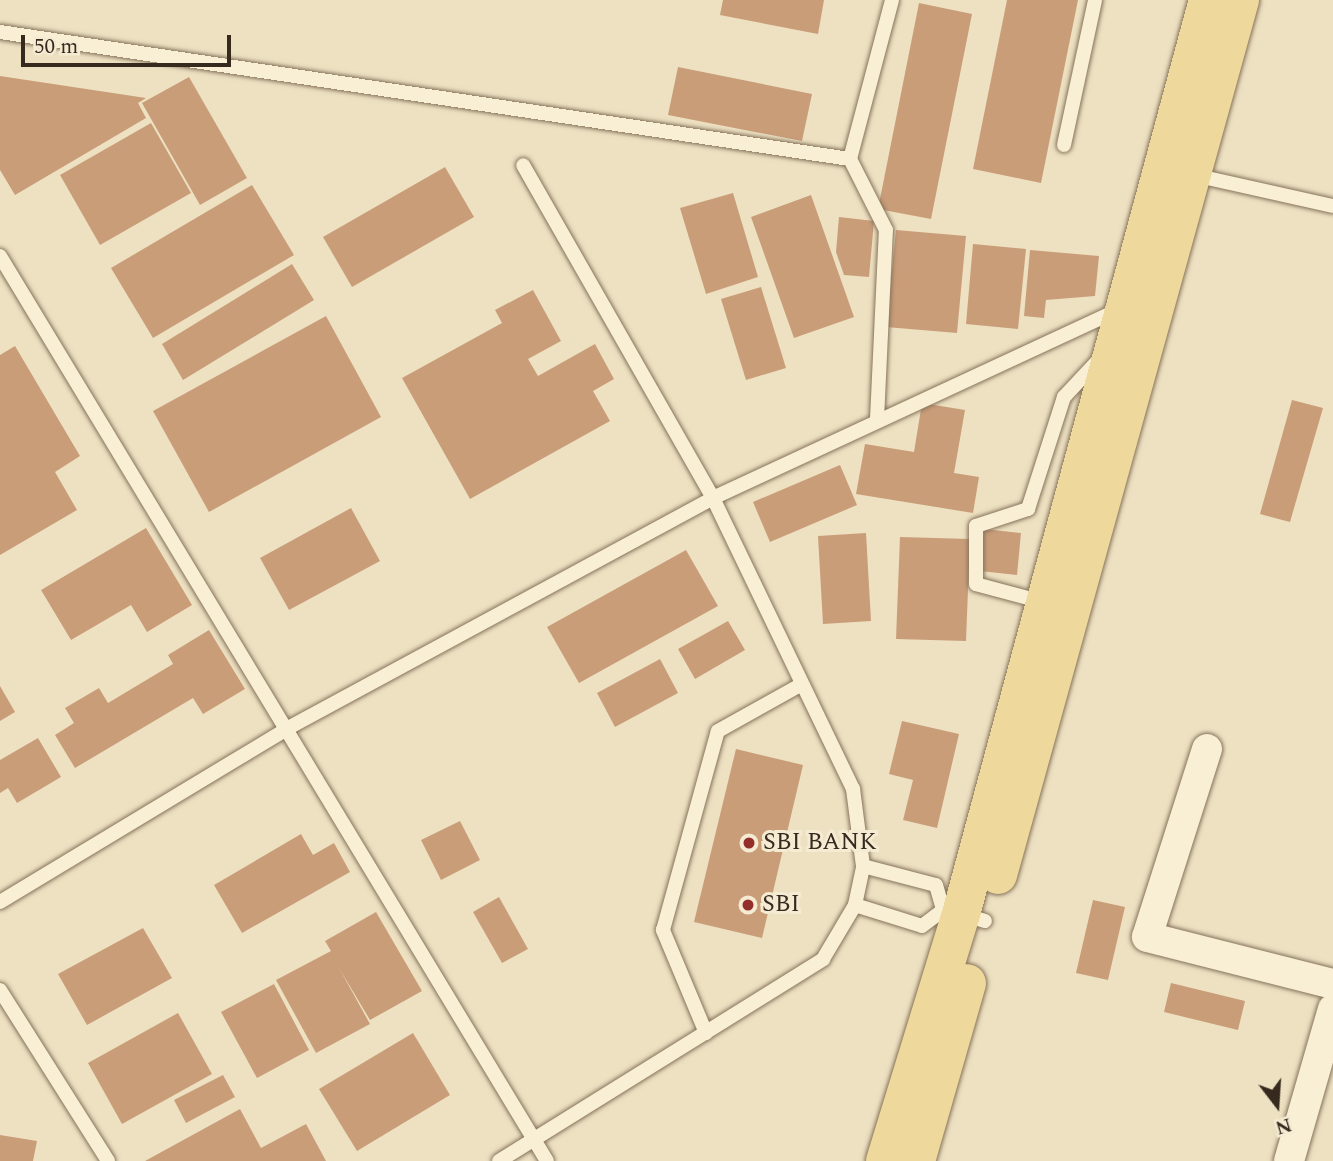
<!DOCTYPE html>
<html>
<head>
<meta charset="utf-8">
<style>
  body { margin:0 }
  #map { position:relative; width:1333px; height:1161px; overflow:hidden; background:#ede1c2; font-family:Spectral,serif }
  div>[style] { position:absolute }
  .building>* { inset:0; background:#ca9d79 }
  .roads { filter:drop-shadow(0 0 2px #86735a) drop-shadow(0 0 2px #86735a) }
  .lane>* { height:14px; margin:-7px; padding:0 7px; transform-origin:7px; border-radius:7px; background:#f8efd5 }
  .street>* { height:30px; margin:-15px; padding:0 15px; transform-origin:15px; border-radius:15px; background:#f8efd5 }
  .primary>* { height:38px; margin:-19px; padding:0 19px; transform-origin:19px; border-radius:19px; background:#efd89b }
  .dots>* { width:19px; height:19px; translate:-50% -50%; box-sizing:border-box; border:4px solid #f4ebd2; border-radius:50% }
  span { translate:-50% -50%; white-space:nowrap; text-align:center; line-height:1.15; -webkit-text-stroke:6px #f4ebd2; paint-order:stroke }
  .poi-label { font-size:24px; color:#362a1e }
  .left { translate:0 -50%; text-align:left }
  .north { position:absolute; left:1242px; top:1070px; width:70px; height:70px; -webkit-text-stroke:5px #f4ebd2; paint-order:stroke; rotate:163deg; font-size:19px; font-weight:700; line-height:28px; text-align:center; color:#362a1e }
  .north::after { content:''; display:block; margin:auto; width:24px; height:32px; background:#362a1e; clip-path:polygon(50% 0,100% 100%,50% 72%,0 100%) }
  .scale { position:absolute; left:21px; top:35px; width:210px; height:32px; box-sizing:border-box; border:4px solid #362a1e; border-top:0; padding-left:9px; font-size:21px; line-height:24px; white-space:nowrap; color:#362a1e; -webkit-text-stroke:5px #f4ebd2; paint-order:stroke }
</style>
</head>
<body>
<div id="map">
  <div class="building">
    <div style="clip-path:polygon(723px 0,824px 0,818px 34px,720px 15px)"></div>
    <div style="clip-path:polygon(1007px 0,1078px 0,1041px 183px,973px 169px)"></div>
    <div style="clip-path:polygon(919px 3px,972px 14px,931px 219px,878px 209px)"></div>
    <div style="clip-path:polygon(678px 67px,812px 94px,802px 141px,668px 115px)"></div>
    <div style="clip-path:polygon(0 76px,146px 98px,138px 103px,146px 118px,15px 195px,0 170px)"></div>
    <div style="clip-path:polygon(189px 77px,247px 178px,200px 205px,142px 103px)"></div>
    <div style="clip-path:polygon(151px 123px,191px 193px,100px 245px,60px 175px)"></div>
    <div style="clip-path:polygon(445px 167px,474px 217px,352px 287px,323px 237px)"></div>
    <div style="clip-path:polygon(252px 185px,294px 255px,153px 338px,111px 268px)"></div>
    <div style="clip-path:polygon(733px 193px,758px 277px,706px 294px,680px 208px)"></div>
    <div style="clip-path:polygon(811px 195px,854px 317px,794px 338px,751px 217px)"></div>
    <div style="clip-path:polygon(839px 217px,874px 221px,869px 277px,844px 275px,836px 252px)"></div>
    <div style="clip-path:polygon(896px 230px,966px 236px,957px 333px,886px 327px)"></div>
    <div style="clip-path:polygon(973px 244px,1026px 249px,1018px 329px,966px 324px)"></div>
    <div style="clip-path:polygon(1030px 250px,1099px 256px,1095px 296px,1046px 300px,1044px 318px,1024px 316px)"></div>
    <div style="clip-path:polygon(292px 264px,314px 300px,183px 380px,162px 344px)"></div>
    <div style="clip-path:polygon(761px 287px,786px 368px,746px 380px,721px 299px)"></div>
    <div style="clip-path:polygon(533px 290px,561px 341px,528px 359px,538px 376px,595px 344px,614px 379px,593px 391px,610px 421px,470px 499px,402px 378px,502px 323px,495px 310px)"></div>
    <div style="clip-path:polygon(326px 316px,381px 417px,209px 512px,153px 411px)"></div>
    <div style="clip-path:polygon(15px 346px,80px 456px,55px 472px,77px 510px,0 555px,0 355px)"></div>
    <div style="clip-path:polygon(1292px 400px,1323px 408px,1290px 522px,1260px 514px)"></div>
    <div style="clip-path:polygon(922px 403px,965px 410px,954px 473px,979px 477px,973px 513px,856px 494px,865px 444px,914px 452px)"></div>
    <div style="clip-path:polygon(840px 465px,857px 505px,770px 542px,753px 502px)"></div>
    <div style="clip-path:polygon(351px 508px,380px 561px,289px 610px,260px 558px)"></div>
    <div style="clip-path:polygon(146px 528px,192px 605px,147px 632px,131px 605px,71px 640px,41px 590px)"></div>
    <div style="clip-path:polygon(984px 529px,1021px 533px,1017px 575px,980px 571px)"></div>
    <div style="clip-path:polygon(866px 533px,871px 621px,823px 624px,818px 536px)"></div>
    <div style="clip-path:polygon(900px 537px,970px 539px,966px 641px,896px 639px)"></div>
    <div style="clip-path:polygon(686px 550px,718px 606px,579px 683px,547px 627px)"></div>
    <div style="clip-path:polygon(728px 621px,745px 650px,695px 679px,678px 649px)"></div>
    <div style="clip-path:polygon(209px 630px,245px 689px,203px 714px,193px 698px,75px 768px,55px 735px,74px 723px,65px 708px,99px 688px,108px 703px,173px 664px,168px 655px)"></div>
    <div style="clip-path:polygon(660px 659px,678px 693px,615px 727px,597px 693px)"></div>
    <div style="clip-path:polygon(0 686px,15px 712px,0 721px)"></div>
    <div style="clip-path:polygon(902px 721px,959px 734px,937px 828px,903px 820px,913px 780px,889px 774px)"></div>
    <div style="clip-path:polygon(38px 738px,61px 777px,17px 803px,8px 788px,0 793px,0 760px)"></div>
    <div style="clip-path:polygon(736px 749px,803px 765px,762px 938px,694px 922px)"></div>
    <div style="clip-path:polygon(460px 821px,480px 860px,441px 880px,421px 840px)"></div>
    <div style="clip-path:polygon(301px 834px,313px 855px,334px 843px,350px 872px,242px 933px,214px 885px)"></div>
    <div style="clip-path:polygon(499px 897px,528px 949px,502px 963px,473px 912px)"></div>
    <div style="clip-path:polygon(1093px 900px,1125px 907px,1108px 980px,1076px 973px)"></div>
    <div style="clip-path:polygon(376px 912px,422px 991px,370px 1020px,339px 968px,370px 1024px,316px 1053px,276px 980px,331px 951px,325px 941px)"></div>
    <div style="clip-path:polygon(143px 928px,172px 978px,87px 1025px,58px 974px)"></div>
    <div style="clip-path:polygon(1171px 983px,1245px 1001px,1238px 1030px,1164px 1012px)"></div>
    <div style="clip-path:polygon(274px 984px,309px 1050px,257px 1078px,221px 1012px)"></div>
    <div style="clip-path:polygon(178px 1013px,212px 1074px,122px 1124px,88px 1063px)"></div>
    <div style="clip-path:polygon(413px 1033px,450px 1095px,357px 1151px,319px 1089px)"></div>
    <div style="clip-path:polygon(223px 1075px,235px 1097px,186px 1123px,174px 1100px)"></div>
    <div style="clip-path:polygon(240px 1109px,261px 1148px,306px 1124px,326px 1161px,145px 1161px)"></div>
    <div style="clip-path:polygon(0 1135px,37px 1141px,33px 1161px,0 1161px)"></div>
  </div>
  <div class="roads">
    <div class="lane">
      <div style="left:0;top:32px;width:859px;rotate:8.5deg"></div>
      <div style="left:1064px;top:145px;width:148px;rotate:-77.9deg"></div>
      <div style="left:1194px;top:175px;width:142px;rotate:12.6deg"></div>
      <div style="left:0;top:256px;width:1057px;rotate:58.85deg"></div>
      <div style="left:877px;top:419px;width:189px;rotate:-87.3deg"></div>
      <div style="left:886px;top:230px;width:80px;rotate:-116.9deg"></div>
      <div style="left:850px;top:159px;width:164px;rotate:-75.2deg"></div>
      <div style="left:1043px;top:602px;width:69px;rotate:-165deg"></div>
      <div style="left:976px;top:584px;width:58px;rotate:-90deg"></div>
      <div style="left:976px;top:526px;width:55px;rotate:-18.1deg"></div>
      <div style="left:1028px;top:509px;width:118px;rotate:-72.2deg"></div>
      <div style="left:1064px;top:397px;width:60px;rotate:-47deg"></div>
      <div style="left:863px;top:866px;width:75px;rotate:14.6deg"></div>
      <div style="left:936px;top:885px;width:26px;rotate:74deg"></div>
      <div style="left:0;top:902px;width:336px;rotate:-31.1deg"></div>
      <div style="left:288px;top:728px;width:483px;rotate:-28.4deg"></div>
      <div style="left:713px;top:498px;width:447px;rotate:-24.9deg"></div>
      <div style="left:855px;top:905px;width:70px;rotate:17.4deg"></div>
      <div style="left:922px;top:926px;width:26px;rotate:-37deg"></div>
      <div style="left:962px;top:914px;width:24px;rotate:17deg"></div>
      <div style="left:0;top:990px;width:202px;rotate:57.7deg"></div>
      <div style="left:706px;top:1033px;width:112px;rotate:-112.7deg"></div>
      <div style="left:663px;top:930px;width:206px;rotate:-74.6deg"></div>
      <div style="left:718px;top:731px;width:96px;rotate:-29.2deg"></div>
      <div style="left:499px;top:1161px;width:382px;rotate:-31.9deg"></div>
      <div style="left:823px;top:959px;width:63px;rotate:-59.3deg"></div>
      <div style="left:855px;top:905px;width:40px;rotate:-78deg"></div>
      <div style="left:863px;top:866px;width:78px;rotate:-97.4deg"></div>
      <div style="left:853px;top:789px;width:323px;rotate:-115.7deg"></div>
      <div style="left:713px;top:498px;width:383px;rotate:-119.7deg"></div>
    </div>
    <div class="street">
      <div style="left:1207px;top:749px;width:197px;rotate:107.7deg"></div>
      <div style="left:1147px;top:937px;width:192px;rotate:14.2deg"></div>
      <div style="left:1289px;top:1161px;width:158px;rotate:-73.9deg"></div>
    </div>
    <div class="primary">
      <div style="left:998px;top:875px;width:908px;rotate:-74.54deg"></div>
      <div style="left:885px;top:1161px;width:258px;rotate:-72.9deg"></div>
      <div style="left:961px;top:914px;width:947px;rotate:-74.88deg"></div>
      <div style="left:916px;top:1161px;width:185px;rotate:-74deg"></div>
    </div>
  </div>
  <div class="dots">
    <div style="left:749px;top:843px;background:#942e2b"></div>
    <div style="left:748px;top:905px;background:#942e2b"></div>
  </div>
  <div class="poi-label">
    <span class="left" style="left:763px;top:843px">SBI BANK</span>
    <span class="left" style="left:762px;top:905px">SBI</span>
  </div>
  <div class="north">N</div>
  <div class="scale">50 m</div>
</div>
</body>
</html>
